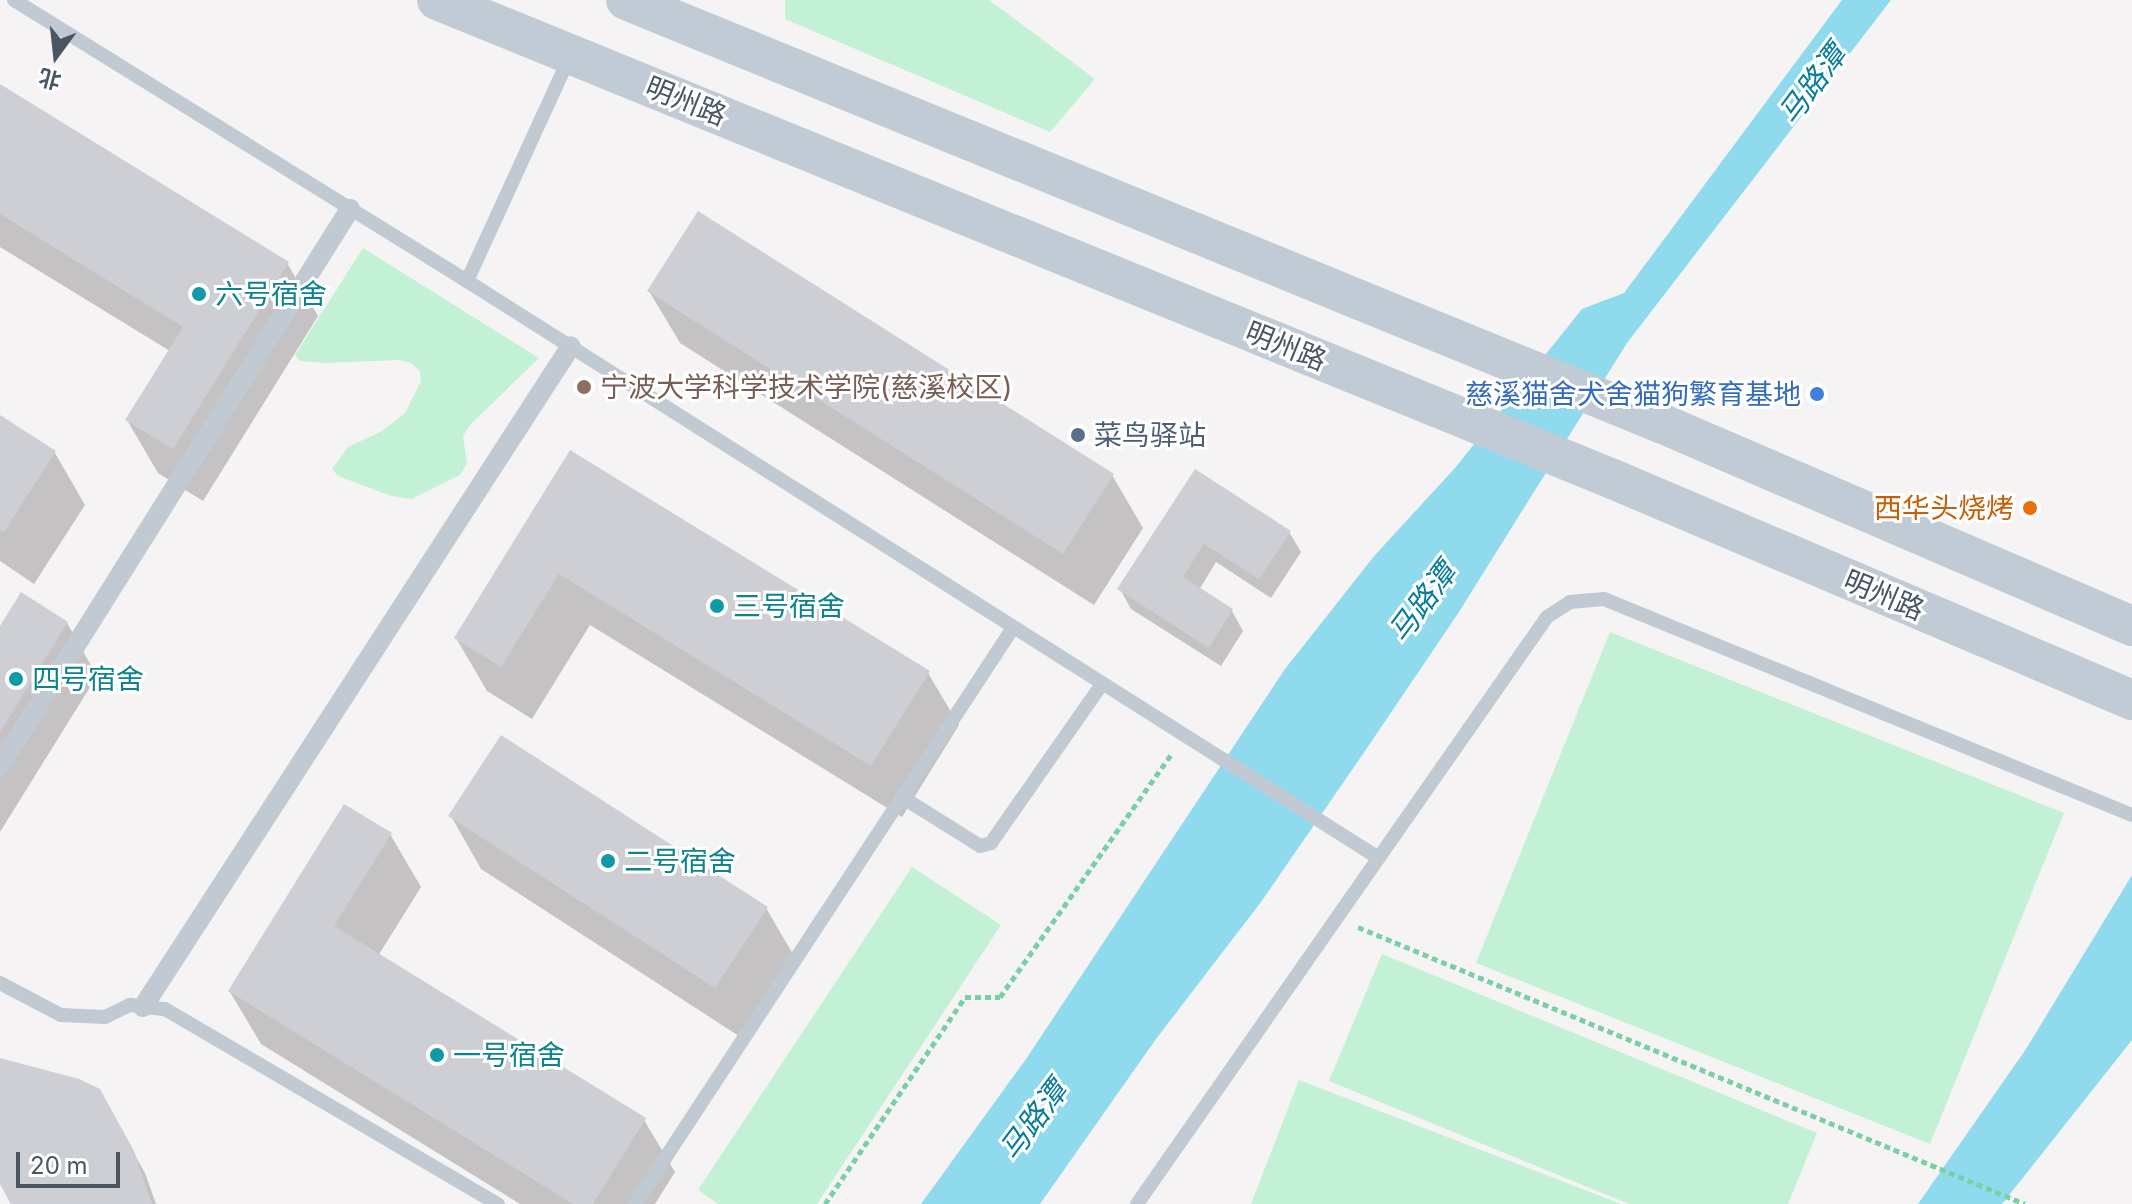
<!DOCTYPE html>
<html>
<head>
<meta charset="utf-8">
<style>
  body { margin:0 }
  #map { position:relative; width:2132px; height:1204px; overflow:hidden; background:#f5f3f3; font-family:Inter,"Noto Sans SC",sans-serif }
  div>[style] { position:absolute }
  .green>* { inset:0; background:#c3f1d5 }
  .water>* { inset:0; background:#90daee }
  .shadow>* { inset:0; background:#0003 }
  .building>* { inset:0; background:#cdcfd5 }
  .path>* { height:5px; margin-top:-2.5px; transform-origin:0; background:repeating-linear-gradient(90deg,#7ad0a6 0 6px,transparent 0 10px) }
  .service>* { height:14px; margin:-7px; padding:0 7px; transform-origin:7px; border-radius:7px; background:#c1cad2 }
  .pedestrian>* { height:20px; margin:-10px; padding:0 10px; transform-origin:10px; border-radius:10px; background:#c1cad2 }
  .secondary>* { height:40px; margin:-20px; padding:0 20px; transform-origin:20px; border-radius:20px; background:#c1cbd6 }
  .dots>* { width:22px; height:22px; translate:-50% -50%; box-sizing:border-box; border:4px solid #fff; border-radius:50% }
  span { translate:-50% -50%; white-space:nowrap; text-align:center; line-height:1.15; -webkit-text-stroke:6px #fff; paint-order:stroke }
  .street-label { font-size:28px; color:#4a5661 }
  .culture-label { font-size:28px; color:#0d838f }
  .left { translate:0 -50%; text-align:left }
  .education-label { font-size:28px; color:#785e54 }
  .shop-label { font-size:28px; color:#366cbe }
  .right { translate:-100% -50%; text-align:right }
  .service-label { font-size:28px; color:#4e5e75 }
  .food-label { font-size:28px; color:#c56008 }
  .water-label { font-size:30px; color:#0c7c9b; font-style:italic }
  .north { position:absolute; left:16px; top:16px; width:80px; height:80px; -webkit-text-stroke:6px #fff; paint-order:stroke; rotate:195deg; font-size:22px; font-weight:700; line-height:32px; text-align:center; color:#4a5661 }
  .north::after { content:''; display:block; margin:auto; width:28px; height:36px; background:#4a5661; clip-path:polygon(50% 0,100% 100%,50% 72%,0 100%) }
  .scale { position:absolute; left:16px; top:1152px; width:104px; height:36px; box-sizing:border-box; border:4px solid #4a5661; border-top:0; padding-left:10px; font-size:24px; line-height:28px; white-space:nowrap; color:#4a5661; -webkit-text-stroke:6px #fff; paint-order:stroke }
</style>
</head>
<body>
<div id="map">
  <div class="green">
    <div style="clip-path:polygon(785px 0,989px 0,1095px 79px,1050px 132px,785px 19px)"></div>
    <div style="clip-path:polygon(363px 248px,539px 358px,470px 425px,463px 436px,467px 463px,460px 475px,412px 499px,391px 496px,338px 476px,332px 469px,348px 447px,382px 431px,405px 413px,421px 381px,420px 371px,411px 363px,400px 360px,324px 363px,300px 361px,295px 355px)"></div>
    <div style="clip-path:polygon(1610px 632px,2064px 813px,1930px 1144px,1476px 963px)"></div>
    <div style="clip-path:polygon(912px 867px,1001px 925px,817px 1204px,718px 1204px,698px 1190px)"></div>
    <div style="clip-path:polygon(1382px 954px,1817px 1133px,1788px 1204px,1629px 1204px,1329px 1081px)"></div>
    <div style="clip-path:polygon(1299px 1080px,1603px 1197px,1621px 1204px,1251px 1204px)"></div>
  </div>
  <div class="water">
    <div style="clip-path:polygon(1842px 0,1891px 0,1627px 343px,1457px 615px,1365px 751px,1261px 902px,1156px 1039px,1040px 1204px,921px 1204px,1026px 1059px,1285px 669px,1375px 555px,1455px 468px,1582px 309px,1624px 293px)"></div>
    <div style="clip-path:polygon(2132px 875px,2132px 1040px,2002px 1204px,1918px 1204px,2026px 1049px)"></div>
  </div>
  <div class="shadow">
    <div style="clip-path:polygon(0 86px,287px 263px,318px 316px,203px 501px,158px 473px,127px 420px,170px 351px,0 247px)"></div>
    <div style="clip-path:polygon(649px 291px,1112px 475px,1143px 528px,1094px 605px,680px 343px)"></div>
    <div style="clip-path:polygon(0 417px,55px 453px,85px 505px,34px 584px,0 561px)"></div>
    <div style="clip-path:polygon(570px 453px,928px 673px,959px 725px,902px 817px,590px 625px,532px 719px,487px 691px,456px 638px)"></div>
    <div style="clip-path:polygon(1196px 472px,1289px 532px,1301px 552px,1271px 598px,1216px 562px,1199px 590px,1232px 611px,1243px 631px,1221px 666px,1131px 609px,1120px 589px)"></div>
    <div style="clip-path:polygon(67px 623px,97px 676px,0 832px,0 630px)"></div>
    <div style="clip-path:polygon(451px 816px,766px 908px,797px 961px,745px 1040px,481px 869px)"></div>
    <div style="clip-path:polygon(390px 834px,421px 887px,378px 956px,644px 1120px,675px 1172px,655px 1204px,520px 1204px,261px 1044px,230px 992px)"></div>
    <div style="clip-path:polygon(0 1060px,99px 1091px,145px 1173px,156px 1204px,13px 1204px,0 1182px)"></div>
  </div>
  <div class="building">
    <div style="clip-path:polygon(0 84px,289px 262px,173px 449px,125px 420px,183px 327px,0 214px)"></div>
    <div style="clip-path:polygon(698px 211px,1114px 474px,1063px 554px,647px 291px)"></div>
    <div style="clip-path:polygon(0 415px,56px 451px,4px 532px,0 530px)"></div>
    <div style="clip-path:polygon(570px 450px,930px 671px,871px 766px,559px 574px,501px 667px,454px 638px)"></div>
    <div style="clip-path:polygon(1195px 469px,1291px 531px,1259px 579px,1204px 544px,1183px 577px,1233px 609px,1209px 648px,1117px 589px)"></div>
    <div style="clip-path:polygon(21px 592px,68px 622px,0 732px,0 626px)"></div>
    <div style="clip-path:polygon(501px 735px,768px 907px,715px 988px,448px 816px)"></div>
    <div style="clip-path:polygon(344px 804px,392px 833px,334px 926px,646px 1118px,593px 1204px,573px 1204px,228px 991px)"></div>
    <div style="clip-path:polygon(0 1058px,79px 1079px,100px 1089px,134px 1151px,152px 1204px,11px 1204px,0 1184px)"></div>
  </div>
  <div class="path">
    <div style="left:1358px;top:927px;width:722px;rotate:22.55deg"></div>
    <div style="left:825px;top:1204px;width:250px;rotate:-55.9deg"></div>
    <div style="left:965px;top:997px;width:35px"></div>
    <div style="left:1000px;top:997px;width:299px;rotate:-54.8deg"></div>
  </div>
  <div class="service">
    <div style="left:14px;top:0;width:533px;rotate:31.81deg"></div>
    <div style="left:467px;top:281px;width:1077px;rotate:32.33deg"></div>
    <div style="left:467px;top:281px;width:247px;rotate:-65.4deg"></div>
    <div style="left:902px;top:797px;width:92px;rotate:32.1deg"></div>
    <div style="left:980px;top:846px;width:11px;rotate:-15deg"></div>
    <div style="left:991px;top:843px;width:194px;rotate:-55.1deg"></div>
    <div style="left:0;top:983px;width:69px;rotate:27.7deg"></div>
    <div style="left:61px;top:1015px;width:44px;rotate:2.6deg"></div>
    <div style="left:105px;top:1017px;width:28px;rotate:-26deg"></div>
    <div style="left:130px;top:1005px;width:35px;rotate:7deg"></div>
    <div style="left:165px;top:1009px;width:386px;rotate:30.4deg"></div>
    <div style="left:635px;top:1204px;width:689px;rotate:-56.73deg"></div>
    <div style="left:1137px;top:1204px;width:716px;rotate:-55.07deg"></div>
    <div style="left:1547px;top:617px;width:27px;rotate:-33deg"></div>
    <div style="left:1570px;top:602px;width:34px;rotate:-5deg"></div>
    <div style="left:1604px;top:599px;width:570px;rotate:22.25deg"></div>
  </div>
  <div class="pedestrian">
    <div style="left:0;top:766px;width:658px;rotate:-57.86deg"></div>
    <div style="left:143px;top:1007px;width:787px;rotate:-57.08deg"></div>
  </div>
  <div class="secondary">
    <div style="left:437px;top:0;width:1272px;rotate:22.17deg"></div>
    <div style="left:1615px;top:480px;width:562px;rotate:23.05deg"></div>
    <div style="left:626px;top:0;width:1120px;rotate:22.24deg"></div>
    <div style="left:1663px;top:424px;width:511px;rotate:23.3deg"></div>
  </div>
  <div class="dots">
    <div style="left:199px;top:294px;background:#0f9aa8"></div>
    <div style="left:584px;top:387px;background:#8d6e63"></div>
    <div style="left:1817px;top:394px;background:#3f7fe0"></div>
    <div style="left:1078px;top:435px;background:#5c6f8a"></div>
    <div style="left:2030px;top:508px;background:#e8710a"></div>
    <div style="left:717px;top:606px;background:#0f9aa8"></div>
    <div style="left:16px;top:679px;background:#0f9aa8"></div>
    <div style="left:608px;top:861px;background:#0f9aa8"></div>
    <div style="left:437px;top:1055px;background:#0f9aa8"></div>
  </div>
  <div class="street-label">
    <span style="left:686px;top:101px;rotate:22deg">明州路</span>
    <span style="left:1286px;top:346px;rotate:22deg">明州路</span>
    <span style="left:1884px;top:595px;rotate:23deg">明州路</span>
  </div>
  <div class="culture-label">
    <span class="left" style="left:215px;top:294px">六号宿舍</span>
    <span class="left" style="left:733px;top:606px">三号宿舍</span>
    <span class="left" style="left:32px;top:679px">四号宿舍</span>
    <span class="left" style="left:624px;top:861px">二号宿舍</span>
    <span class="left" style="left:453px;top:1055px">一号宿舍</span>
  </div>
  <div class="education-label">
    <span class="left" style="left:600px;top:387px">宁波大学科学技术学院(慈溪校区)</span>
  </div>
  <div class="shop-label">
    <span class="right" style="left:1801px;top:394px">慈溪猫舍犬舍猫狗繁育基地</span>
  </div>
  <div class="service-label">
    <span class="left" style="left:1094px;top:435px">菜鸟驿站</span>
  </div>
  <div class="food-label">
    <span class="right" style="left:2014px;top:508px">西华头烧烤</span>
  </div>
  <div class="water-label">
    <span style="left:1812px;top:84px;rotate:-53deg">马路潭</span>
    <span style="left:1422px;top:602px;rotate:-53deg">马路潭</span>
    <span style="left:1033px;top:1120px;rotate:-53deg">马路潭</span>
  </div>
  <div class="north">北</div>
  <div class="scale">20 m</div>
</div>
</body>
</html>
